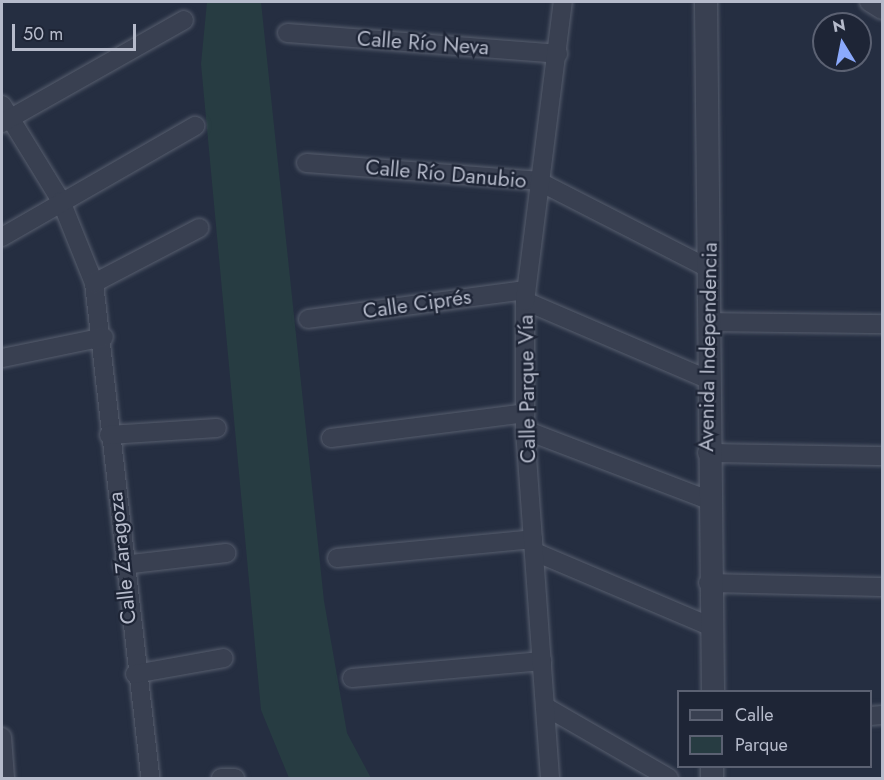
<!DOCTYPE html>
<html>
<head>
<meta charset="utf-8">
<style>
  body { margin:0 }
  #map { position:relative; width:884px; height:780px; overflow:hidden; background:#252e41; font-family:Jost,sans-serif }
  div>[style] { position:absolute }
  .green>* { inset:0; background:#273c42 }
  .roads { filter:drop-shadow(0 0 2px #575e6e) drop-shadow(0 0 2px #575e6e) }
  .minor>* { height:18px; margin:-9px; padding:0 9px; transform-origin:9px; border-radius:9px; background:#394051 }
  .tertiary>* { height:22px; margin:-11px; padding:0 11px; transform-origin:11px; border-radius:11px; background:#394051 }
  span { translate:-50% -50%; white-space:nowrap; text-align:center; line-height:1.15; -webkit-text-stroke:4.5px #1e2536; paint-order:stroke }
  .street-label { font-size:21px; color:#b6bbcb }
  .frame { position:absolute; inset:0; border:3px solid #b6bbcb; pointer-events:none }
  .legend { position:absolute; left:677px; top:690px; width:195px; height:78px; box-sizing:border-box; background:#1e2536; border:2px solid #5b6172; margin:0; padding:8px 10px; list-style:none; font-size:18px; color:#b6bbcb }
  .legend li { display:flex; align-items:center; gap:12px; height:30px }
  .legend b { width:30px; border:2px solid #5b6172 }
  .north { position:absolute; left:812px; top:12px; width:60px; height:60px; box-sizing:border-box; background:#1e2536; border:2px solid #5b6172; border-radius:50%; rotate:350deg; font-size:16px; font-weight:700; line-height:24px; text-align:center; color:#b6bbcb }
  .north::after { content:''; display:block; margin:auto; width:21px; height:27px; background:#8ba9fb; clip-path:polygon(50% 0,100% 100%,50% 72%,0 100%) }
  .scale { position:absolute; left:12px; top:24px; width:124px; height:27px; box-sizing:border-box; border:3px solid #b6bbcb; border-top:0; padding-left:8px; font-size:18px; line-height:21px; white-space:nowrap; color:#b6bbcb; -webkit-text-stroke:4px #1e2536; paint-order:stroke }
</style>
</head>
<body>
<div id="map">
  <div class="green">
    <div style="clip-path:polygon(207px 2px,261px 2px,324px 601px,347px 733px,371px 778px,289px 778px,261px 710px,201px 64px)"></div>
  </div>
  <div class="roads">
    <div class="minor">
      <div style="left:869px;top:2px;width:15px;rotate:32deg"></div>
      <div style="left:287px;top:33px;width:272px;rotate:4.4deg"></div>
      <div style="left:2px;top:105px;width:113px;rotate:58.4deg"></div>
      <div style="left:61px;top:201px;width:88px;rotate:68.1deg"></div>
      <div style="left:94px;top:283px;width:498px;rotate:83.5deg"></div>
      <div style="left:2px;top:123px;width:209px;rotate:-29.5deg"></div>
      <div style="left:306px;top:163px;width:233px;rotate:4.4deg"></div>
      <div style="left:538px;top:181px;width:193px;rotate:27.1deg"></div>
      <div style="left:2px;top:237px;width:223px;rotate:-29.9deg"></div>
      <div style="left:94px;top:283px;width:119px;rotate:-27.6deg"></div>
      <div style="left:525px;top:301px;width:200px;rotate:23.2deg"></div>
      <div style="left:308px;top:319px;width:220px;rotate:-7.6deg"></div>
      <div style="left:710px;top:322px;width:172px;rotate:0.7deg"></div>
      <div style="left:2px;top:358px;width:104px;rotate:-11.6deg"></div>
      <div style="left:525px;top:430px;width:196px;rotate:20.9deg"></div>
      <div style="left:109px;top:435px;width:108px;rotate:-3.7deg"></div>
      <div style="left:331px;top:438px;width:196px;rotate:-7.3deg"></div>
      <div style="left:707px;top:453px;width:175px;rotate:1deg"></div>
      <div style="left:535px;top:552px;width:192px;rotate:23deg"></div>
      <div style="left:337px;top:558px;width:197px;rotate:-5.5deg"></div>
      <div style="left:123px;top:565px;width:104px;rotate:-6.6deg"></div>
      <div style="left:708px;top:583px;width:174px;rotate:1.3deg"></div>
      <div style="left:135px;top:674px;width:90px;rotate:-10.2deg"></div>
      <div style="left:352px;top:678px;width:191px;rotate:-5.1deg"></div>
      <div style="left:546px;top:707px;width:142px;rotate:30deg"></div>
      <div style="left:870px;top:716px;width:12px;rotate:-5deg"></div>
      <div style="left:2px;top:737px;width:41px;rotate:85.8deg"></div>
      <div style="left:221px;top:778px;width:14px"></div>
      <div style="left:550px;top:778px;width:349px;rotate:-94.1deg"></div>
      <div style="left:525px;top:430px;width:129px;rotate:-90deg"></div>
      <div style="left:525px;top:301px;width:301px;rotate:-82.8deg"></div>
    </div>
    <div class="tertiary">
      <div style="left:706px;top:2px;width:690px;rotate:89.42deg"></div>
      <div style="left:712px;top:778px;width:12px;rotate:-90deg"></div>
    </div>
  </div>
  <div class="street-label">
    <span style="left:423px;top:43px;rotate:4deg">Calle Río Neva</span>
    <span style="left:446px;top:174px;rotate:5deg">Calle Río Danubio</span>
    <span style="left:417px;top:304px;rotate:-8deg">Calle Ciprés</span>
    <span style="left:708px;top:347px;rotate:-89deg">Avenida Independencia</span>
    <span style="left:527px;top:389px;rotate:-91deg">Calle Parque Vía</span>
    <span style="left:122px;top:558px;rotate:-96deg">Calle Zaragoza</span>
  </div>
  <div class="frame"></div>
  <ul class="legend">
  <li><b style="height:8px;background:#394051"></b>Calle</li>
  <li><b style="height:16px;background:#273c42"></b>Parque</li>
  </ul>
  <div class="north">N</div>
  <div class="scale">50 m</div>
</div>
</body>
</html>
